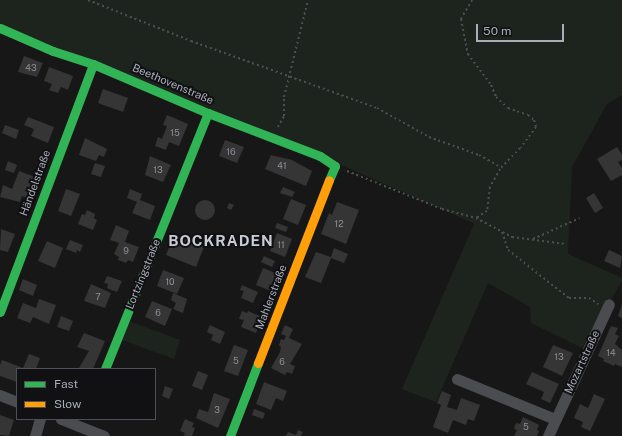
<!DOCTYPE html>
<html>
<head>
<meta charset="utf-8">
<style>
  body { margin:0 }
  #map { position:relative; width:622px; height:436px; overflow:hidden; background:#171717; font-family:"Public Sans",sans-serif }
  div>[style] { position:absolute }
  .green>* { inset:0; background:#1d241e }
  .building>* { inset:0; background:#353536 }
  .round { border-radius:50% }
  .path>* { height:2px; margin-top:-1px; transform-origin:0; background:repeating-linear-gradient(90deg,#4d4e52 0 2px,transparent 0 5px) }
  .street>* { height:11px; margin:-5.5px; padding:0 5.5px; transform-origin:5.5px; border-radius:5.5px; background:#4b4c50 }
  .fast>* { height:9px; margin:-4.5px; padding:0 4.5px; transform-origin:4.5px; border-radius:4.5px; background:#30b455 }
  .slow>* { height:9px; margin:-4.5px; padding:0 4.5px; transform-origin:4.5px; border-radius:4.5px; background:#ff9f0a }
  span { translate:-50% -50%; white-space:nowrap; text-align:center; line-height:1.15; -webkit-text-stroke:4px #111113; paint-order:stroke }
  .number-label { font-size:9px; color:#8b8f98 }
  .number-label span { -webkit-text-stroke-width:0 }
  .street-label { font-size:11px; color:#a8adb8 }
  .district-label { font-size:15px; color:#c9ccd4; font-weight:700; letter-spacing:1px }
  .legend { position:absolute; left:16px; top:368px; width:140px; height:52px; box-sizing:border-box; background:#111113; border:1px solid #4d4f55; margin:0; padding:5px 7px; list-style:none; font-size:12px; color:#a8adb8 }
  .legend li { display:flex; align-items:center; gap:8px; height:20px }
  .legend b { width:20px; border:1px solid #4d4f55 }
  .scale { position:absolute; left:476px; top:24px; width:88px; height:18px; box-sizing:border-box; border:2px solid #a8adb8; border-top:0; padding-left:5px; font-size:12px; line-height:14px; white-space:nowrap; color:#a8adb8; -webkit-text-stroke:3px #111113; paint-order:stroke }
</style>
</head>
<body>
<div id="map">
  <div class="green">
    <div style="clip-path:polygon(0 0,622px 0,622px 95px,607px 104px,572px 167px,568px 254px,622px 278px,622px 281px,582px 348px,531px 323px,530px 307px,488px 283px,436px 402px,402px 389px,474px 224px,475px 224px,337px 163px,0 24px)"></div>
    <div style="clip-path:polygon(129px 321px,180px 340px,174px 359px,122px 340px)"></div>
  </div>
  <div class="building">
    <div style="clip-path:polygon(24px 56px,43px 63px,37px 77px,18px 72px)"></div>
    <div style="clip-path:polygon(49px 67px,73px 76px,68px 90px,61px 87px,58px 93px,49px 90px,52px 84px,44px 81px)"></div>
    <div style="clip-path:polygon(103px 89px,128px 98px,123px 112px,98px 103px)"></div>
    <div style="clip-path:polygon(167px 115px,188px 124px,179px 146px,169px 142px,166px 150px,155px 146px,158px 137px,162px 139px,167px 126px,163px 125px)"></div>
    <div style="clip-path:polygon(28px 117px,54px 127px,48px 143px,31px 136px,34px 129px,24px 125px)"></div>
    <div style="clip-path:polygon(5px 125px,19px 130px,16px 139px,2px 133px)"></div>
    <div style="clip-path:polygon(85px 138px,107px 149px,104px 157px,99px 155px,96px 161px,79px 155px)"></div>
    <div style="clip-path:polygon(225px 140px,244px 147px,237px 163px,219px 156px)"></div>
    <div style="clip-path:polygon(617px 147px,622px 155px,622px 160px,618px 162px,622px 168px,622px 175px,611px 181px,597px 159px)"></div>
    <div style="clip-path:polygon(271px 155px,292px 160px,312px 171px,306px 186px,265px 169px)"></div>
    <div style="clip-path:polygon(150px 156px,171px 165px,163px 182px,145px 175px)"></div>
    <div style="clip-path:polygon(8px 161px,17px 165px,14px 173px,5px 170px)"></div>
    <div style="clip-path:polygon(95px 163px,105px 166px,101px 177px,91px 174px)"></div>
    <div style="clip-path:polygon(19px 171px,35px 177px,27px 198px,22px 196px,20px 202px,0 197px,3px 185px,12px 189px)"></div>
    <div style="clip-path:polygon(283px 187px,295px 192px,292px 197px,280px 193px)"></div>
    <div style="clip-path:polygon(66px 189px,80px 194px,71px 216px,58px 211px)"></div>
    <div style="clip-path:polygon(130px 189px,142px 194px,140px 200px,155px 206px,150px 220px,132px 213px,137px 202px,127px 198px)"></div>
    <div style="clip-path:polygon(594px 193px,603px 208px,595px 213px,586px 198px)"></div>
    <div style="clip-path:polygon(291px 199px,306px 205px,298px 225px,283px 219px)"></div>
    <div class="round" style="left:195px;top:200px;width:20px;height:20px"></div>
    <div style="clip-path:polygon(337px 202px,359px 210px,346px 244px,321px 234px,329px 213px,332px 215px)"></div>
    <div style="clip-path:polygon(229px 203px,234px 205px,231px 210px,227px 208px)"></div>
    <div style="clip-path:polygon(87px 210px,95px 214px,94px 218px,97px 220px,93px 230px,78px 224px,82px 214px,85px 215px)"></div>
    <div style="clip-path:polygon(277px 223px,288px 227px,286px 232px,275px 228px)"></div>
    <div style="clip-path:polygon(116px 225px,129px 231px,125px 242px,139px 247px,133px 262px,128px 260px,126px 263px,118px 260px,119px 257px,114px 254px,119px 243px,110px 240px)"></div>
    <div style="clip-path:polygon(1px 229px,15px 234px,8px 252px,0 250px)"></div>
    <div style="clip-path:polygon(277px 233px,292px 239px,285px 257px,270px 251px)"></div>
    <div style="clip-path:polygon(174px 235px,204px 247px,196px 267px,166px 255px)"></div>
    <div style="clip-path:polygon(70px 240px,83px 245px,80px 252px,77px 250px,76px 253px,66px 249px)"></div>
    <div style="clip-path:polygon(47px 241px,63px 248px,55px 268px,38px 261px)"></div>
    <div style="clip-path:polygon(334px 248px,348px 254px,344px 263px,331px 258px,321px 283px,305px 277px,316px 252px,331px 257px)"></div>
    <div style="clip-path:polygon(609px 250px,622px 256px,620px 268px,604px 261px)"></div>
    <div style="clip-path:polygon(264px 256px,275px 261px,272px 267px,261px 262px)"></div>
    <div style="clip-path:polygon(263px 268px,278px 274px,271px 291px,256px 285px)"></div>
    <div style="clip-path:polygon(163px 270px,184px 278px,177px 294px,157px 286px)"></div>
    <div style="clip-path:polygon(107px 276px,122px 281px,117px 292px,107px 288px,108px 284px,104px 283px)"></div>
    <div style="clip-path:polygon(23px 279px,37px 285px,33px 296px,19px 290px)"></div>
    <div style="clip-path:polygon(91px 284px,111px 293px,105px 308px,84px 301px)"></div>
    <div style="clip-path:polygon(242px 285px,258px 292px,253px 303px,241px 298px,244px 291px,240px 290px)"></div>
    <div style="clip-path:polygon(173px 293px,187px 299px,183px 313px,173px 309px,176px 303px,171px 300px)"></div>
    <div style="clip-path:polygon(39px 299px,56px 305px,49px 324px,33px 317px,30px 323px,17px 318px,23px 303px,36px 308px)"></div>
    <div style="clip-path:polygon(152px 301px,172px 309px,165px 326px,145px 317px)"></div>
    <div style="clip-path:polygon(622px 304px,622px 318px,618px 316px)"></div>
    <div style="clip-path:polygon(242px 311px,247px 313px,248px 311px,262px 317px,256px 333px,241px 327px,244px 320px,239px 319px)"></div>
    <div style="clip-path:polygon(61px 316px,73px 321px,69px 331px,57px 327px)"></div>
    <div style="clip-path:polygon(210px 325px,225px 332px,220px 344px,211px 340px,213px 335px,207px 332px)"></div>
    <div style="clip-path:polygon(285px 325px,293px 329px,289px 338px,302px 344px,290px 364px,295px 366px,292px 374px,287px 372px,285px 375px,271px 368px,280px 352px,281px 347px,279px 345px,281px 339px,284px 340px,286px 336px,281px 334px)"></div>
    <div style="clip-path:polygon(611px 326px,618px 328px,615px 334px,619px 336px,615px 344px,622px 350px,622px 367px,615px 364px,614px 366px,603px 361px,604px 359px,598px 356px)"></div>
    <div style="clip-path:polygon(84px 333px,105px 341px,93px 369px,79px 368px,89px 351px,77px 347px)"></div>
    <div style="clip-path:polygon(234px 345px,248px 350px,238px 376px,224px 371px)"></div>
    <div style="clip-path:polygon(553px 345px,573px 353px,562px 376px,543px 367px)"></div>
    <div style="clip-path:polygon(29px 354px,40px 358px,36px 369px,17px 369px,17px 382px,0 376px,0 365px,2px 360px,23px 368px)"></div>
    <div style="clip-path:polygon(198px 371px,208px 375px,202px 390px,192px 386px)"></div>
    <div style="clip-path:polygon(532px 372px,559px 384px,550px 403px,541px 399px,544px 392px,526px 384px)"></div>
    <div style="clip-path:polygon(264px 382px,287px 391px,283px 401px,276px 398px,271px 410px,256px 404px)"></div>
    <div style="clip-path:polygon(165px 386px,173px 389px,169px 399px,162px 396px)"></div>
    <div style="clip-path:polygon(442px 391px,451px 395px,447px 407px,457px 410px,461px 398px,480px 405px,474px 421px,468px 419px,466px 425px,453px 420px,448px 433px,433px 427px,441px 405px,437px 403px)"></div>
    <div style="clip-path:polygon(214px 393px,230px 399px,218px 428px,196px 418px,199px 409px,208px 412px)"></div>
    <div style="clip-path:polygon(594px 394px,605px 399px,590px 431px,581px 427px,583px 422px,574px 418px,580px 404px,588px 408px)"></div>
    <div style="clip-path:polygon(254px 409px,265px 413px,263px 419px,252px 415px)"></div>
    <div style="clip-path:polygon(0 415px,14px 420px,9px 436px,0 435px)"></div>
    <div style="clip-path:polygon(523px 417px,539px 425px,537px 430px,539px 431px,537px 436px,514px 436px,517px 430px,514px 429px,515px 425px,517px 423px,520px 424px)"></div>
    <div style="clip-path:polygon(185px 419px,194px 423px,192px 427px,195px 428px,192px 436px,184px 436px,185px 433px,180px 431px)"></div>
    <div style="clip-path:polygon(298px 430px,303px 432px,301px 436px,286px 436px,288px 432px,296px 435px)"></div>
  </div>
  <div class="path">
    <div style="left:88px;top:0;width:111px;rotate:21.7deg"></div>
    <div style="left:191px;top:41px;width:198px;rotate:19.8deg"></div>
    <div style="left:377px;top:108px;width:60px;rotate:29.1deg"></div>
    <div style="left:429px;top:137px;width:53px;rotate:19.8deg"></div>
    <div style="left:479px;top:155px;width:25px;rotate:29deg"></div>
    <div style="left:472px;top:0;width:22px;rotate:120deg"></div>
    <div style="left:461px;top:19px;width:36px;rotate:79deg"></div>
    <div style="left:468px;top:54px;width:39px;rotate:53deg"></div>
    <div style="left:491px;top:85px;width:13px;rotate:67deg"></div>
    <div style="left:496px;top:97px;width:16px;rotate:43deg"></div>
    <div style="left:508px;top:108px;width:21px;rotate:19deg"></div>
    <div style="left:528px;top:115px;width:8px;rotate:40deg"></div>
    <div style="left:534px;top:120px;width:7px;rotate:74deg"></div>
    <div style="left:536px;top:127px;width:26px;rotate:127deg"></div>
    <div style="left:520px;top:148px;width:29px;rotate:134deg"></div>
    <div style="left:500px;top:169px;width:21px;rotate:119deg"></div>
    <div style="left:490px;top:187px;width:24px;rotate:97deg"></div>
    <div style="left:487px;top:211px;width:13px;rotate:148deg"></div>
    <div style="left:278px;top:127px;width:13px;rotate:-61deg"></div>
    <div style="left:284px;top:116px;width:19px;rotate:-90deg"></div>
    <div style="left:284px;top:97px;width:100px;rotate:-76.1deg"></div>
    <div style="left:347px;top:171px;width:102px;rotate:21.8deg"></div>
    <div style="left:442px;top:209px;width:35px;rotate:15deg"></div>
    <div style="left:476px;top:218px;width:41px;rotate:27.8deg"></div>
    <div style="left:512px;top:237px;width:54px;rotate:7.4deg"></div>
    <div style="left:502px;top:232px;width:19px;rotate:72deg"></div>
    <div style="left:508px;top:250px;width:78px;rotate:38.2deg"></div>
    <div style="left:569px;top:298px;width:20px"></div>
    <div style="left:589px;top:298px;width:11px;rotate:34deg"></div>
    <div style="left:533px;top:239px;width:51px;rotate:-24.1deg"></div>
  </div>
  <div class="street">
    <div style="left:457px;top:379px;width:106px;rotate:22.2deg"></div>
    <div style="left:0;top:395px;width:18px;rotate:22deg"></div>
    <div style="left:61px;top:419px;width:46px;rotate:21.6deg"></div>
    <div style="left:35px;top:436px;width:18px;rotate:-74deg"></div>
    <div style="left:548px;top:436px;width:145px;rotate:-65.2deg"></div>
  </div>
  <div class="fast">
    <div style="left:0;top:28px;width:58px;rotate:23.5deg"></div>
    <div style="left:53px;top:51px;width:42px;rotate:18deg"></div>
    <div style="left:93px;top:64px;width:125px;rotate:23.1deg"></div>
    <div style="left:208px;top:113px;width:120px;rotate:21deg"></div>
    <div style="left:320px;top:156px;width:18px;rotate:34deg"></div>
    <div style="left:335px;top:166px;width:15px;rotate:113deg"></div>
    <div style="left:0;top:312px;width:265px;rotate:-69.4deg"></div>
    <div style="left:105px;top:369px;width:276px;rotate:-68.1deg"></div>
    <div style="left:230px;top:436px;width:78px;rotate:-69deg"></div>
  </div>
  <div class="slow">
    <div style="left:258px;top:363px;width:196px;rotate:-68.8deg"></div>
  </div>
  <div class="number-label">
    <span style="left:31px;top:68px">43</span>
    <span style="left:175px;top:133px">15</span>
    <span style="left:231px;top:152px">16</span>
    <span style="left:282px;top:166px">41</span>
    <span style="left:158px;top:170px">13</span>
    <span style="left:339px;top:224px">12</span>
    <span style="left:281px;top:245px">11</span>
    <span style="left:126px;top:251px">9</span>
    <span style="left:170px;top:282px">10</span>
    <span style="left:98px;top:297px">7</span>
    <span style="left:158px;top:313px">6</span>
    <span style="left:611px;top:353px">14</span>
    <span style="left:559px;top:357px">13</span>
    <span style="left:236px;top:361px">5</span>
    <span style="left:282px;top:362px">6</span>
    <span style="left:217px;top:410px">3</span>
    <span style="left:526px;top:427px">5</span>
  </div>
  <div class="street-label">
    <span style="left:173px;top:84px;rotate:23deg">Beethovenstraße</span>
    <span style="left:35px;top:183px;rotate:-70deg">Händelstraße</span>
    <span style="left:143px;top:274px;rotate:-68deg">Lortzingstraße</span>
    <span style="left:271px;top:297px;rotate:-69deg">Mahlerstraße</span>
    <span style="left:582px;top:362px;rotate:-65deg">Mozartstraße</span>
  </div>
  <div class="district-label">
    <span style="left:221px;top:241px">BOCKRADEN</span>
  </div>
  <ul class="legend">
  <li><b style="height:5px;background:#30b455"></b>Fast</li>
  <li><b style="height:5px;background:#ff9f0a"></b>Slow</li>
  </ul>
  <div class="scale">50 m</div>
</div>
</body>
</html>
